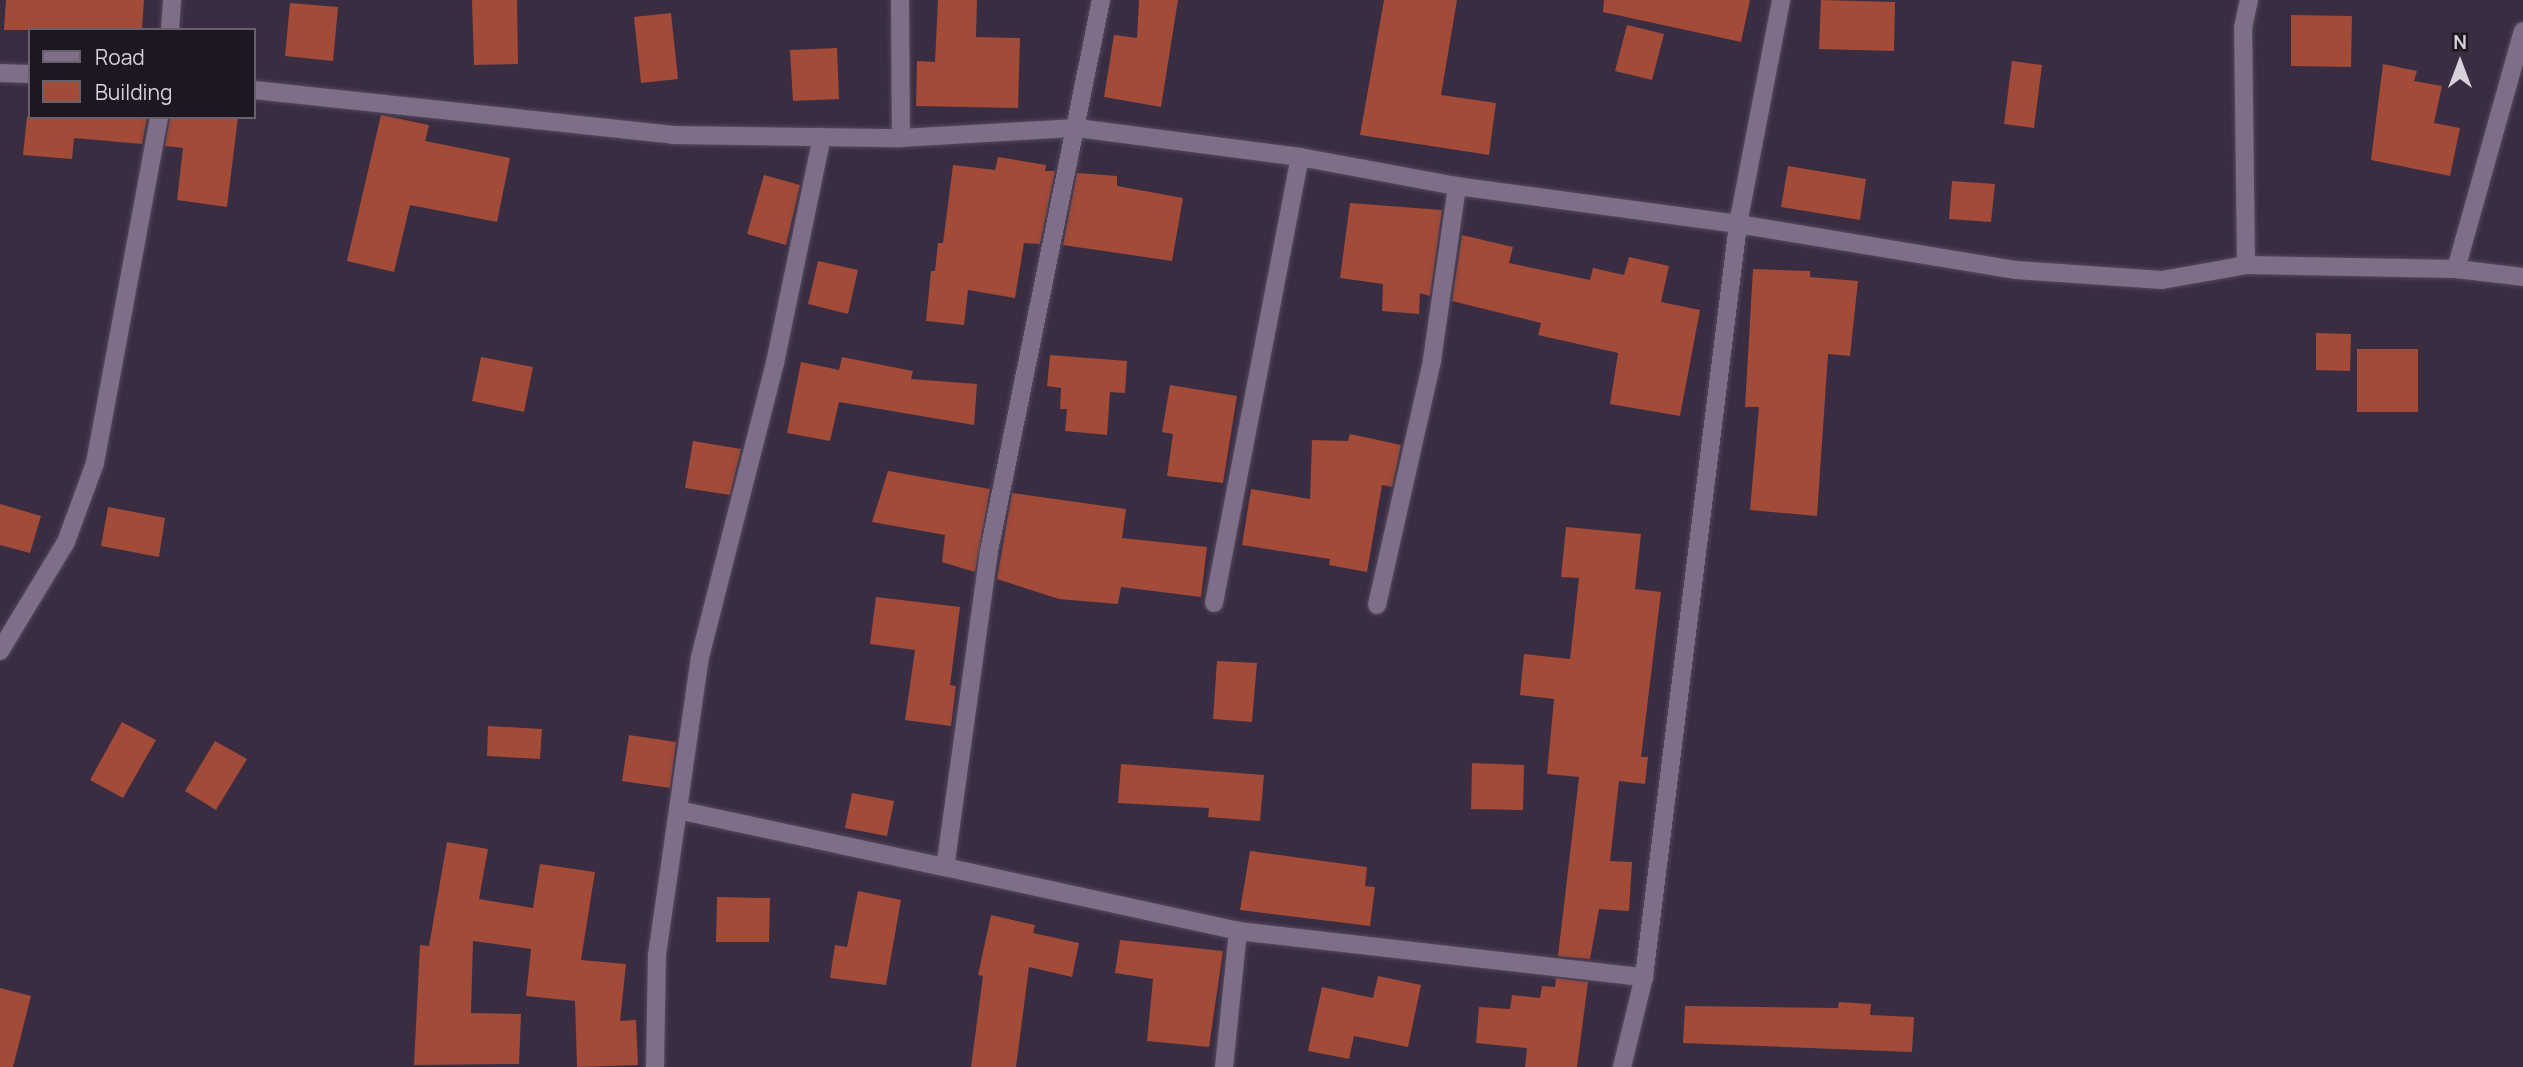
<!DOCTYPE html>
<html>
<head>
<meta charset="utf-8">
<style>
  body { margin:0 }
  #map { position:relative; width:2523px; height:1067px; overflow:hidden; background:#3a2c41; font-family:Manrope,sans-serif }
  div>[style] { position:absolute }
  .building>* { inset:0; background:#a14b38 }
  .roads { filter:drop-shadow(0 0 2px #54495b) drop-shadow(0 0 2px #54495b) }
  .minor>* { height:18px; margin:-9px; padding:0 9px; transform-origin:9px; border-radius:9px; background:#7e6e87 }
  span { translate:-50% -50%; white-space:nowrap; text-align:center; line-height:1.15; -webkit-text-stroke:7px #1d1721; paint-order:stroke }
  .legend { position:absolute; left:28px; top:28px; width:228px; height:91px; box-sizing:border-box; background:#1d1721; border:2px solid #68616c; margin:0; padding:9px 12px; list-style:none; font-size:21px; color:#d8d0dd }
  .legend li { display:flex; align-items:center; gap:14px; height:35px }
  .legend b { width:35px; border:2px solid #68616c }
  .north { position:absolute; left:2425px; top:28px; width:70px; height:70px; -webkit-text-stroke:5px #1d1721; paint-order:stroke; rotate:0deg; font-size:19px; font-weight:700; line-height:28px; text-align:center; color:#d8d0dd }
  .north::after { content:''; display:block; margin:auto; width:24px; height:32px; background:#d8d0dd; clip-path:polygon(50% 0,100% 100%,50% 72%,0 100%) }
</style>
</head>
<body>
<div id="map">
  <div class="building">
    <div style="clip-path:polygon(6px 0,144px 0,142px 30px,4px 30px)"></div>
    <div style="clip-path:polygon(472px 0,517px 0,518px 64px,474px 65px)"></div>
    <div style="clip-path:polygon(938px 0,977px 0,976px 37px,1020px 38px,1018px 108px,916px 106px,917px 61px,935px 62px)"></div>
    <div style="clip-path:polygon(1139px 0,1178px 0,1161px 107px,1104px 97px,1114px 35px,1137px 38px)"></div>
    <div style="clip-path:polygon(1384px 0,1457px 0,1441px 95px,1496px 103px,1489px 155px,1360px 135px)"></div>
    <div style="clip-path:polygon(1604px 0,1750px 0,1741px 42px,1603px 12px)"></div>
    <div style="clip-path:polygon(1821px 0,1895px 2px,1894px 51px,1819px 49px)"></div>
    <div style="clip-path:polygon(290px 3px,338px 7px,333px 61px,285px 56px)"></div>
    <div style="clip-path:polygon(671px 13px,678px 79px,641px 83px,634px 17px)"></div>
    <div style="clip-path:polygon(2291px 15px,2352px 16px,2351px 67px,2291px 66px)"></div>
    <div style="clip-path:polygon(1627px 25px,1664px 34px,1652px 80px,1615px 71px)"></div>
    <div style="clip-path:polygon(837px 48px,839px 99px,793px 101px,790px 50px)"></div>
    <div style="clip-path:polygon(2012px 61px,2042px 65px,2034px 128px,2004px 124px)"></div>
    <div style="clip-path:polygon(2383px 64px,2417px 71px,2414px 81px,2442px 86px,2434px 123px,2460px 128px,2450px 176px,2371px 160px)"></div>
    <div style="clip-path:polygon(381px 115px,429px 125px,425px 141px,510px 158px,497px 222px,410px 205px,394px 272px,347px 261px)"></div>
    <div style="clip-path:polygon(27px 117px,147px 117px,142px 144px,74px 138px,72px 159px,23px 155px)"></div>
    <div style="clip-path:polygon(170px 117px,238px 117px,227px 207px,177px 200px,183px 148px,165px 146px)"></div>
    <div style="clip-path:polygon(998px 157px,1046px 165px,1045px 171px,1055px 171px,1040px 244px,1024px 243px,1015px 298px,968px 290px,964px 325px,926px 321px,931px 271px,935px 271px,938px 243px,943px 243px,953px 165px,995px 170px)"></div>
    <div style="clip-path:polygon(1788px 166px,1866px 179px,1860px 220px,1781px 207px)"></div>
    <div style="clip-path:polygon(1077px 173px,1117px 176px,1117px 186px,1183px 198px,1172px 261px,1063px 245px)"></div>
    <div style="clip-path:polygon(764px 175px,800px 185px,786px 245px,747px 234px)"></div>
    <div style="clip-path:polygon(1952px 181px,1995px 184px,1991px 222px,1949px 219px)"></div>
    <div style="clip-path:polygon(1350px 203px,1442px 210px,1430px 296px,1420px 293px,1419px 314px,1382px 311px,1383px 284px,1340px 278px)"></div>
    <div style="clip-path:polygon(1462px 235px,1513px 247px,1509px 263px,1590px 280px,1593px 268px,1624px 275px,1629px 257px,1669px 266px,1661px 302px,1700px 310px,1680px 416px,1610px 404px,1618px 353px,1538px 335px,1541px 323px,1452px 301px)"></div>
    <div style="clip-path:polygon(818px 261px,858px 270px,848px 314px,808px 304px)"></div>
    <div style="clip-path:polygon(1753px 269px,1810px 271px,1810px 277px,1858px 281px,1850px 356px,1828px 354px,1817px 516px,1750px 510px,1759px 407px,1745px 407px)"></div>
    <div style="clip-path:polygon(2316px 333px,2351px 334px,2350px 371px,2316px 370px)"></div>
    <div style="clip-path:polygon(2357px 349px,2418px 349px,2418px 412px,2357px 412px)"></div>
    <div style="clip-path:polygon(1050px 355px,1127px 361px,1125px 393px,1110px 392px,1107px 435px,1065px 431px,1067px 409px,1060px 409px,1061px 388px,1047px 386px)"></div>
    <div style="clip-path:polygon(481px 357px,533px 367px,524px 412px,472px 401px)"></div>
    <div style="clip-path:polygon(842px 357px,913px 371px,911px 379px,977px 384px,974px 425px,839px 402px,830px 441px,787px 433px,801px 362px,839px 370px)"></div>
    <div style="clip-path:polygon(1170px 385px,1237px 396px,1223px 483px,1167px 476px,1173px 434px,1162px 432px)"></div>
    <div style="clip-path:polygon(1350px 434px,1401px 445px,1392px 487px,1382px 485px,1367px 572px,1329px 565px,1330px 559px,1242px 545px,1251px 489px,1310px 499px,1312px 440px,1348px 441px)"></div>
    <div style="clip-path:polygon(693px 441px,741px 449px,730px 495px,685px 488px)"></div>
    <div style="clip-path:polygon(888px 471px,990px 489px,975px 572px,942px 562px,945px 535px,872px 522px)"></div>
    <div style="clip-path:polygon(1012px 493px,1126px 509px,1122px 538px,1207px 547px,1201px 597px,1121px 587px,1118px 604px,1059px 599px,997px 579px)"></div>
    <div style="clip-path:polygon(0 504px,41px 516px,30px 553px,0 545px)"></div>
    <div style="clip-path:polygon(108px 507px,165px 518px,159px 557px,101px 546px)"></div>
    <div style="clip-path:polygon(1566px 527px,1641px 534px,1635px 589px,1661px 592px,1641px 757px,1648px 757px,1645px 784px,1619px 781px,1610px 861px,1632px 862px,1629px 911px,1599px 909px,1590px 959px,1558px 956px,1579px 777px,1547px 774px,1554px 699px,1520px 695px,1524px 654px,1570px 659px,1579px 578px,1561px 577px)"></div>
    <div style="clip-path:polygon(876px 597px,960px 607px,950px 685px,956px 686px,951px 726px,905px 720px,915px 650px,870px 644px)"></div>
    <div style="clip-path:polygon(1217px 661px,1257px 663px,1252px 722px,1213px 719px)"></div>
    <div style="clip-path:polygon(122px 722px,156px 740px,123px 798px,90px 780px)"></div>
    <div style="clip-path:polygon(488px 726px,542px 729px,540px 759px,487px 756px)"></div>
    <div style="clip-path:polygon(629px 735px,676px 742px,670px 788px,622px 781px)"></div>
    <div style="clip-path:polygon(215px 741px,247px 759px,216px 810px,185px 791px)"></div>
    <div style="clip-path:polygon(1472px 763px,1524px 765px,1523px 810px,1471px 809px)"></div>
    <div style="clip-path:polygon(1121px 764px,1264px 775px,1260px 821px,1208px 817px,1209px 808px,1118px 803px)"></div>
    <div style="clip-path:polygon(852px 793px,894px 801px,887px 836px,845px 828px)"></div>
    <div style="clip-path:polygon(447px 842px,488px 849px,479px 899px,533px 908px,540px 864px,595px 872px,581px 960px,626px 964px,620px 1021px,636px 1020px,638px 1065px,577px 1067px,575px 1001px,526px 996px,531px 949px,473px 941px,471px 1013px,521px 1014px,519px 1064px,414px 1065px,420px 945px,429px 946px)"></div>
    <div style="clip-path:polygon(1250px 851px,1367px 867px,1365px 886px,1375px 887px,1370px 926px,1240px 910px)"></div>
    <div style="clip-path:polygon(858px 891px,901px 900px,886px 985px,830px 978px,835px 945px,847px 947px)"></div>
    <div style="clip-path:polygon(717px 897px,770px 898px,769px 942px,716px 942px)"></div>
    <div style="clip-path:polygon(991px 915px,1035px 925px,1033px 933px,1079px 943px,1072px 977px,1029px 967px,1016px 1067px,971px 1067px,983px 976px,978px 975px)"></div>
    <div style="clip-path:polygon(1120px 940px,1223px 951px,1209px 1047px,1147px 1041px,1153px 979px,1115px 973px)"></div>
    <div style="clip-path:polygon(1378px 976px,1421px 985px,1408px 1047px,1354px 1036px,1349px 1059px,1308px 1051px,1322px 987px,1373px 998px)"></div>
    <div style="clip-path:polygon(1556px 978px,1588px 982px,1577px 1067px,1525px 1067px,1527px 1048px,1476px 1043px,1479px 1007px,1510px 1009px,1512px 995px,1540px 998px,1542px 986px,1555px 987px)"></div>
    <div style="clip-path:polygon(0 988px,31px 996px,13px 1067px,0 1067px)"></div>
    <div style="clip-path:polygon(1839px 1002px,1871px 1004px,1870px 1015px,1914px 1017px,1912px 1052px,1683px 1043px,1685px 1006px,1838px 1008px)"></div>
  </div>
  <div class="roads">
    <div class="minor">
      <div style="left:900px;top:0;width:138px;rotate:89.6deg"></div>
      <div style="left:1101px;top:0;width:562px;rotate:101.49deg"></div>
      <div style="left:989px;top:551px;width:319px;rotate:97.9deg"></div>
      <div style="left:945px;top:867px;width:300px;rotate:12.3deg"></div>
      <div style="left:1238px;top:931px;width:409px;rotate:6.5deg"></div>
      <div style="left:170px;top:30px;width:30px;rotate:-86deg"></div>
      <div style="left:0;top:73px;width:30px;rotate:2deg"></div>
      <div style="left:254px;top:90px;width:420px;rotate:6.1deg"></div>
      <div style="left:672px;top:135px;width:229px;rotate:0.8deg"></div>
      <div style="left:901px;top:138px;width:176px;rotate:-3.3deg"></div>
      <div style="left:1077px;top:128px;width:225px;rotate:7.4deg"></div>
      <div style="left:1300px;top:157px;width:160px;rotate:10.5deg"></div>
      <div style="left:1457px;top:186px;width:284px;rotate:7.7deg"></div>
      <div style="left:1738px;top:224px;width:282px;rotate:9.4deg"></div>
      <div style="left:2016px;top:270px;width:146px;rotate:3.9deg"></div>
      <div style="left:2162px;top:280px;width:85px;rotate:-10.1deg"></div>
      <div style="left:2246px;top:265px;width:210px;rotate:1.1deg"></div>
      <div style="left:2456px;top:269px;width:67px;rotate:6.8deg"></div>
      <div style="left:2246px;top:265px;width:237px;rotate:-90.7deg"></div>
      <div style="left:2243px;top:28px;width:29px;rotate:-78deg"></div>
      <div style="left:2456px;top:269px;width:247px;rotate:-74.3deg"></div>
      <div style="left:1214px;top:603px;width:454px;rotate:-79.1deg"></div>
      <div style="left:1377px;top:605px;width:251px;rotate:-77.3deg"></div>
      <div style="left:1432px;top:360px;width:176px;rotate:-81.8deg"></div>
      <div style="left:0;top:651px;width:127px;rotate:-58.8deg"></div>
      <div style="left:66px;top:542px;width:84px;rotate:-69.8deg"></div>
      <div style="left:95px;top:463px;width:352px;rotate:-79.5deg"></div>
      <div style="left:678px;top:810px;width:273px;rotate:12.1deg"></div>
      <div style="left:655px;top:1067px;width:112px;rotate:-89deg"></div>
      <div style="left:657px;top:955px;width:301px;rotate:-81.8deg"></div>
      <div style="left:700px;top:657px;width:303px;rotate:-75.7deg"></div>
      <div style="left:775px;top:363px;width:231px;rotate:-78.3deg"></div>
      <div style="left:1224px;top:1067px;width:137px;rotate:-84.1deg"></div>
      <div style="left:1622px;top:1067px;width:93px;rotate:-76.3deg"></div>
      <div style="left:1644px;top:977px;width:759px;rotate:-82.88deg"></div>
      <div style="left:1738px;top:224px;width:228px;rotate:-79.1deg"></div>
    </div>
  </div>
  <ul class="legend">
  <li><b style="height:9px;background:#7e6e87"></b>Road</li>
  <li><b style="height:19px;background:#a14b38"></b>Building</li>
  </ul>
  <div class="north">N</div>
</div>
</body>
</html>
